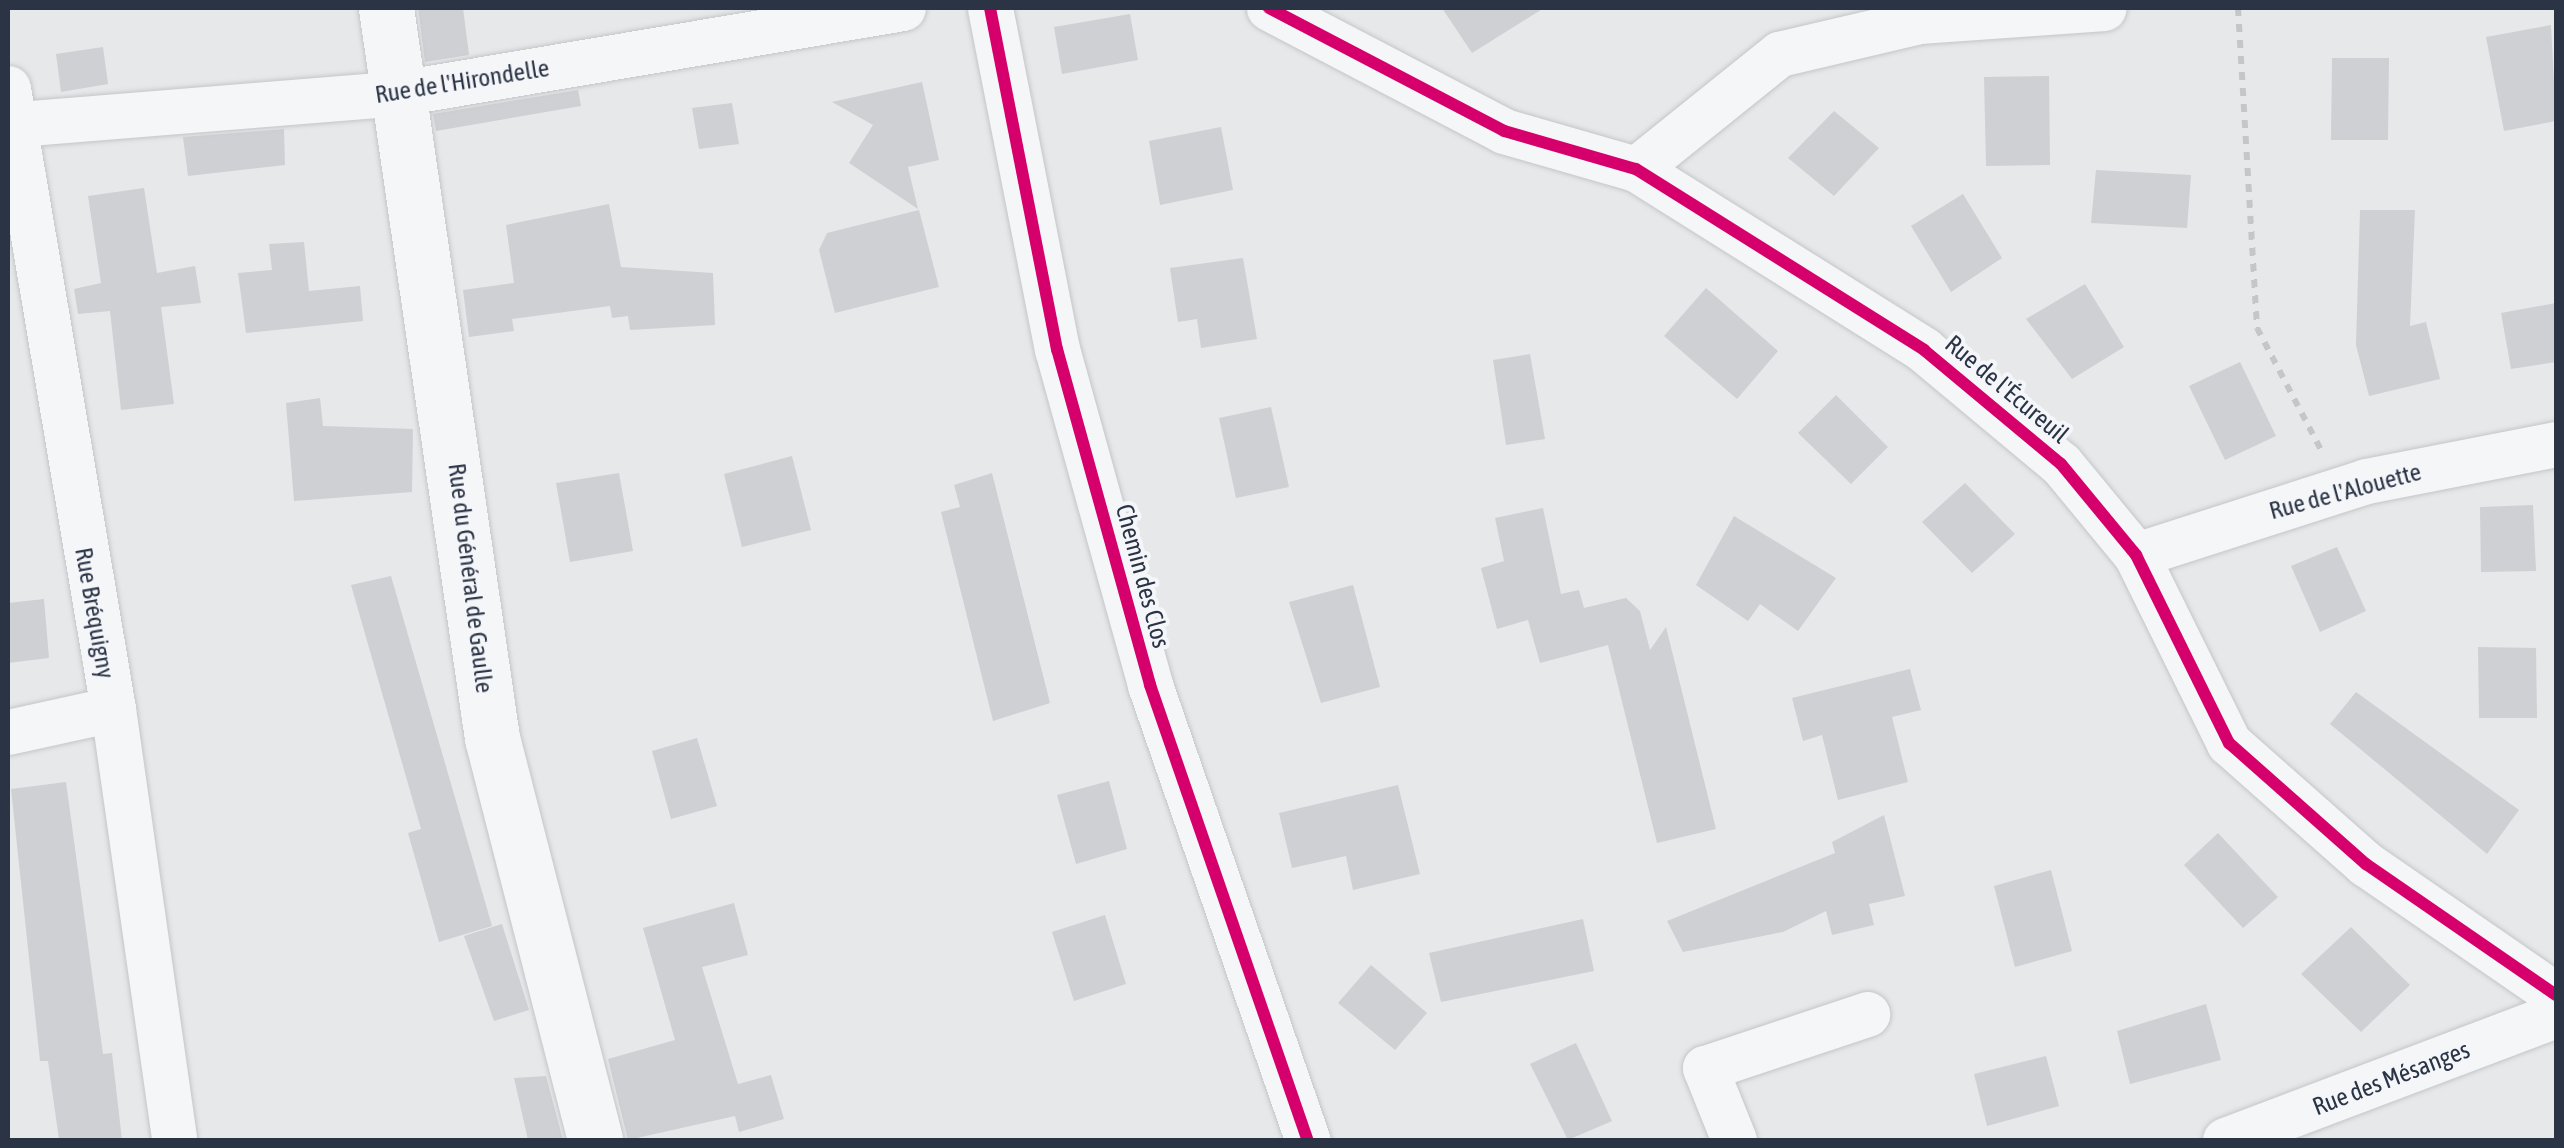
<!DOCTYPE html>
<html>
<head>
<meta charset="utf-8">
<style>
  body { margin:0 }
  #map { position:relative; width:2564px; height:1148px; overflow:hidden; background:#e6e8ea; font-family:"Asap Condensed",sans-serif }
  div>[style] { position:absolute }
  .building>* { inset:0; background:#ced0d3 }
  .path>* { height:6px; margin-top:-3px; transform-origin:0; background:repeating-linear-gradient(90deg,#c5c6ca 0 8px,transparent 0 16px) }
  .roads { filter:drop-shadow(0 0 2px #c4c6c8) drop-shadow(0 0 2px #c4c6c8) }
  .minor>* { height:45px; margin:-22.5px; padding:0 22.5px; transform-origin:22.5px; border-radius:22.5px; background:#f5f6f7 }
  .tertiary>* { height:55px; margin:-27.5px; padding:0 27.5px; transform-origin:27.5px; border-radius:27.5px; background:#f5f6f7 }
  .cycleway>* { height:12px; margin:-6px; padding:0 6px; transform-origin:6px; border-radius:6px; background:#d6006c }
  span { translate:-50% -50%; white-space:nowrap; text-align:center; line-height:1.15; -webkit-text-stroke:8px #f4f6f9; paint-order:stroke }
  .street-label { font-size:25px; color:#2b3445 }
  .frame { position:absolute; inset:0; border:10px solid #2b3445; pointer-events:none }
</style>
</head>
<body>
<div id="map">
  <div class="building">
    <div style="clip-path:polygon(418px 8px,463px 8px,469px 55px,425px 62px)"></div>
    <div style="clip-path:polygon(1442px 8px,1544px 8px,1472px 53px)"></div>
    <div style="clip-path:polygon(1130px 14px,1138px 60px,1062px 74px,1054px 27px)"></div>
    <div style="clip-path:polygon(2551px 25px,2556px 121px,2504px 131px,2486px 37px)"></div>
    <div style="clip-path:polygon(103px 47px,108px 84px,61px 92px,56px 54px)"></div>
    <div style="clip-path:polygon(2332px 58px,2389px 58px,2388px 140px,2331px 140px)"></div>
    <div style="clip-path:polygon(2049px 76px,2050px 165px,1986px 166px,1984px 77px)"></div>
    <div style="clip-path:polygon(922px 82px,939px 160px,908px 167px,918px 209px,849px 163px,873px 125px,832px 102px)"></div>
    <div style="clip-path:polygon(578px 90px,581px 106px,436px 131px,433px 114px)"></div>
    <div style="clip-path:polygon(732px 103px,739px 144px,699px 149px,692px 108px)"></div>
    <div style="clip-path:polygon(1834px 111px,1879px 148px,1834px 196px,1788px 158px)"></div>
    <div style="clip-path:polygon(1221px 127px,1233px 190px,1160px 205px,1149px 141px)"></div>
    <div style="clip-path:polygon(284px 129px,285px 165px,188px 176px,183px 137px)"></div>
    <div style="clip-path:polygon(2096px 170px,2191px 175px,2187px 228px,2091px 223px)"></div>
    <div style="clip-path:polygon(144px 188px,157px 273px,195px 266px,201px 303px,161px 307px,174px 404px,121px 410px,110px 311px,78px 314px,74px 289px,101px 283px,88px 196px)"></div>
    <div style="clip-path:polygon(1963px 194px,2002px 258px,1951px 292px,1911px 226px)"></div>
    <div style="clip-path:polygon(609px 204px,621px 267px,713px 273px,715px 325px,630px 330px,628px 316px,612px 318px,610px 306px,512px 319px,514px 331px,469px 337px,463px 290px,514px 283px,506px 225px)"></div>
    <div style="clip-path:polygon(919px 210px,939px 287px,835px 313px,819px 250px,827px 233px)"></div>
    <div style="clip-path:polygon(2360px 210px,2415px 210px,2410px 326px,2426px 322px,2440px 379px,2369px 396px,2356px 345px)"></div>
    <div style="clip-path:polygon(304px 242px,309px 291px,360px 286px,363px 321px,246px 333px,238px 273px,272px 270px,269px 244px)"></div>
    <div style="clip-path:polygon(1243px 258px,1257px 339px,1201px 348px,1197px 319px,1178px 322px,1170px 268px)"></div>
    <div style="clip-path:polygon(2085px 284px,2124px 347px,2072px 379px,2026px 319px)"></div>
    <div style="clip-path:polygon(1706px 288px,1778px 351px,1737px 399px,1664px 336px)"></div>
    <div style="clip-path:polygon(2556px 303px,2556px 362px,2511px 369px,2501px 313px)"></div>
    <div style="clip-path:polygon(1530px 354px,1545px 439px,1506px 445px,1493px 360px)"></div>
    <div style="clip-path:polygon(2240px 362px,2276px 436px,2225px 460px,2189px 386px)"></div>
    <div style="clip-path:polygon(1836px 395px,1888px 447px,1851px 484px,1798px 433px)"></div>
    <div style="clip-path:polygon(320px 398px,323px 426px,413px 429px,412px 492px,294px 501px,286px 403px)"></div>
    <div style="clip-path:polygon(1271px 407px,1289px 487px,1236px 498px,1219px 418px)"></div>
    <div style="clip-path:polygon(792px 456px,811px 530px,742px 547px,724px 474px)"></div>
    <div style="clip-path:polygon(619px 473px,633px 551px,570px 562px,556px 483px)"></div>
    <div style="clip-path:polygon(992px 473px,1050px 703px,993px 721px,941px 512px,960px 507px,954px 485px)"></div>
    <div style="clip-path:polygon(1965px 483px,2015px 534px,1972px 573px,1922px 522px)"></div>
    <div style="clip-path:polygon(2533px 505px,2536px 571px,2481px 572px,2480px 507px)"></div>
    <div style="clip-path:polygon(1543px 508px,1561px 594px,1579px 590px,1584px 608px,1626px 598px,1640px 611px,1650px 650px,1666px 627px,1716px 829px,1657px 843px,1608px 645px,1540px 663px,1528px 620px,1497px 629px,1481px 568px,1504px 561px,1495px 518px)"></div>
    <div style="clip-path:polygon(1734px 516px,1836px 578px,1798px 631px,1760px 604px,1748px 621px,1696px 585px)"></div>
    <div style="clip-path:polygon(2337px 547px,2366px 611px,2320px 632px,2291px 566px)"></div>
    <div style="clip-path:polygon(391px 576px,492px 926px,439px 942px,408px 833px,421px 829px,351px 585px)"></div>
    <div style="clip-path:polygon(1353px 585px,1380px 687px,1321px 703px,1289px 602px)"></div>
    <div style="clip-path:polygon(44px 599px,49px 658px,8px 663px,8px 603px)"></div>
    <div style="clip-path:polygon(2478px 647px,2536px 648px,2537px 718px,2479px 718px)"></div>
    <div style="clip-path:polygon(1910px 669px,1921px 710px,1892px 717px,1908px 782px,1838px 800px,1822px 735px,1803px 741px,1792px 698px)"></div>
    <div style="clip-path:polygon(2356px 692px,2519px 810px,2487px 854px,2330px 724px)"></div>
    <div style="clip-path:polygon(697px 738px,717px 806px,671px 819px,652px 751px)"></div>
    <div style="clip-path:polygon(1109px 781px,1127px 849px,1076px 864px,1057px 795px)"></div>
    <div style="clip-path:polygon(66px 782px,103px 1054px,112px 1053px,122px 1140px,59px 1140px,48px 1061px,40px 1061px,11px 789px)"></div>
    <div style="clip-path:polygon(1398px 785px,1420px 874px,1353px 890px,1346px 856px,1292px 868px,1279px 813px)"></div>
    <div style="clip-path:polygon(1884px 815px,1905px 896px,1869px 904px,1874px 925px,1832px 935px,1826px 911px,1783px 932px,1683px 952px,1667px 921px,1835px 853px,1832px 842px)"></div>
    <div style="clip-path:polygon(2218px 833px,2278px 897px,2243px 928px,2184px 865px)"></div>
    <div style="clip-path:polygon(2051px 870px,2072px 951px,2015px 967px,1994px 886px)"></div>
    <div style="clip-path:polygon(734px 903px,748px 955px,702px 967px,738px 1084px,771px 1075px,784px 1119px,739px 1132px,735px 1116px,628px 1140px,608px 1059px,675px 1040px,643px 928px)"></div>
    <div style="clip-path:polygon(1105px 915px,1126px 984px,1074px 1001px,1052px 932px)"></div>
    <div style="clip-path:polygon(1583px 919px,1594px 971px,1441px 1002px,1429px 953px)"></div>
    <div style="clip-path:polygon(502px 924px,529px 1010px,494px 1021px,464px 936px)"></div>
    <div style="clip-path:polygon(2351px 927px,2410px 985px,2361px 1032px,2301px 974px)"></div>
    <div style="clip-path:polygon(1371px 965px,1427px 1013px,1395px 1050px,1338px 1003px)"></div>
    <div style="clip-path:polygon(2206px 1004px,2221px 1060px,2130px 1084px,2117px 1031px)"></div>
    <div style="clip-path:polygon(1576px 1043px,1612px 1121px,1568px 1140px,1530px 1064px)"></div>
    <div style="clip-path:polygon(2046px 1056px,2059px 1106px,1987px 1126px,1974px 1074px)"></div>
    <div style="clip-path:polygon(546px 1076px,563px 1140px,528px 1140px,514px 1078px)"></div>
  </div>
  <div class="path">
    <div style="left:2238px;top:8px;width:321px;rotate:86.6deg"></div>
    <div style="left:2257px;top:328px;width:138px;rotate:62.3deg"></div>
  </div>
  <div class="roads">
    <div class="minor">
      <div style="left:990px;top:8px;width:348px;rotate:78.9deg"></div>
      <div style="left:1057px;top:349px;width:349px;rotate:74.5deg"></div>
      <div style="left:1150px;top:685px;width:482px;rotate:70.9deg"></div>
      <div style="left:1269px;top:8px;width:265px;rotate:27.6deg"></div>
      <div style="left:1504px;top:131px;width:137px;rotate:16.1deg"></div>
      <div style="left:1636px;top:169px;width:340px;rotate:32.1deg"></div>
      <div style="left:1924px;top:350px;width:178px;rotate:39.8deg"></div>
      <div style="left:2061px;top:464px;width:118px;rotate:50.5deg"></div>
      <div style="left:2136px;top:555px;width:210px;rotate:63.7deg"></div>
      <div style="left:2229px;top:743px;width:183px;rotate:41.5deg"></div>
      <div style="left:2366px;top:864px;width:231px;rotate:34.6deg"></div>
      <div style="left:8px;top:88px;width:630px;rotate:80.4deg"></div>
      <div style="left:113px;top:709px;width:435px;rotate:81.9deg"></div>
      <div style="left:17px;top:124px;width:384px;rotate:-4.6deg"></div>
      <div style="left:400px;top:93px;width:510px;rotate:-9.59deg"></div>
      <div style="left:1636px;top:169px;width:184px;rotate:-38.8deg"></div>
      <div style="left:1779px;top:54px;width:145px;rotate:-13.2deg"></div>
      <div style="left:1920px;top:21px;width:184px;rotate:-4deg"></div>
      <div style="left:2136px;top:555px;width:242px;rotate:-17.8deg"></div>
      <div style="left:2366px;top:481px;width:194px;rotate:-11deg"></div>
      <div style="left:8px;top:732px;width:107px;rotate:-12.4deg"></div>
      <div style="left:1734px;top:1140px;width:78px;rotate:-111.9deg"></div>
      <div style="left:1705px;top:1068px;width:171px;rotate:-18.4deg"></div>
      <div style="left:2225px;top:1140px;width:354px;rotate:-20.7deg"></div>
    </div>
    <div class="tertiary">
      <div style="left:386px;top:8px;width:738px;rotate:81.74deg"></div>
      <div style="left:492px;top:738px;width:415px;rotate:75.6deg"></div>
    </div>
  </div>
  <div class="cycleway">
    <div style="left:990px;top:8px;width:348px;rotate:78.9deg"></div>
    <div style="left:1057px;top:349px;width:349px;rotate:74.5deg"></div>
    <div style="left:1150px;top:685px;width:482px;rotate:70.9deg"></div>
    <div style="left:1269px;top:8px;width:265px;rotate:27.6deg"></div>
    <div style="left:1504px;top:131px;width:137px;rotate:16.1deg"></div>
    <div style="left:1636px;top:169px;width:340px;rotate:32.1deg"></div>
    <div style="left:1924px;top:350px;width:178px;rotate:39.8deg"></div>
    <div style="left:2061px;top:464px;width:118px;rotate:50.5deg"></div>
    <div style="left:2136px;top:555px;width:210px;rotate:63.7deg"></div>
    <div style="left:2229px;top:743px;width:183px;rotate:41.5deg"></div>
    <div style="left:2366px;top:864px;width:231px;rotate:34.6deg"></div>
  </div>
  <div class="street-label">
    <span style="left:462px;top:81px;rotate:-9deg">Rue de l'Hirondelle</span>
    <span style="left:2007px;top:389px;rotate:40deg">Rue de l'Écureuil</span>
    <span style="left:2345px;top:491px;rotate:-15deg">Rue de l'Alouette</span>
    <span style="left:1143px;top:576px;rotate:75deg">Chemin des Clos</span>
    <span style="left:471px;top:578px;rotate:83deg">Rue du Général de Gaulle</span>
    <span style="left:95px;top:613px;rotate:80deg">Rue Bréquigny</span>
    <span style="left:2391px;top:1078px;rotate:-21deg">Rue des Mésanges</span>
  </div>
  <div class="frame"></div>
</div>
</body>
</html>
